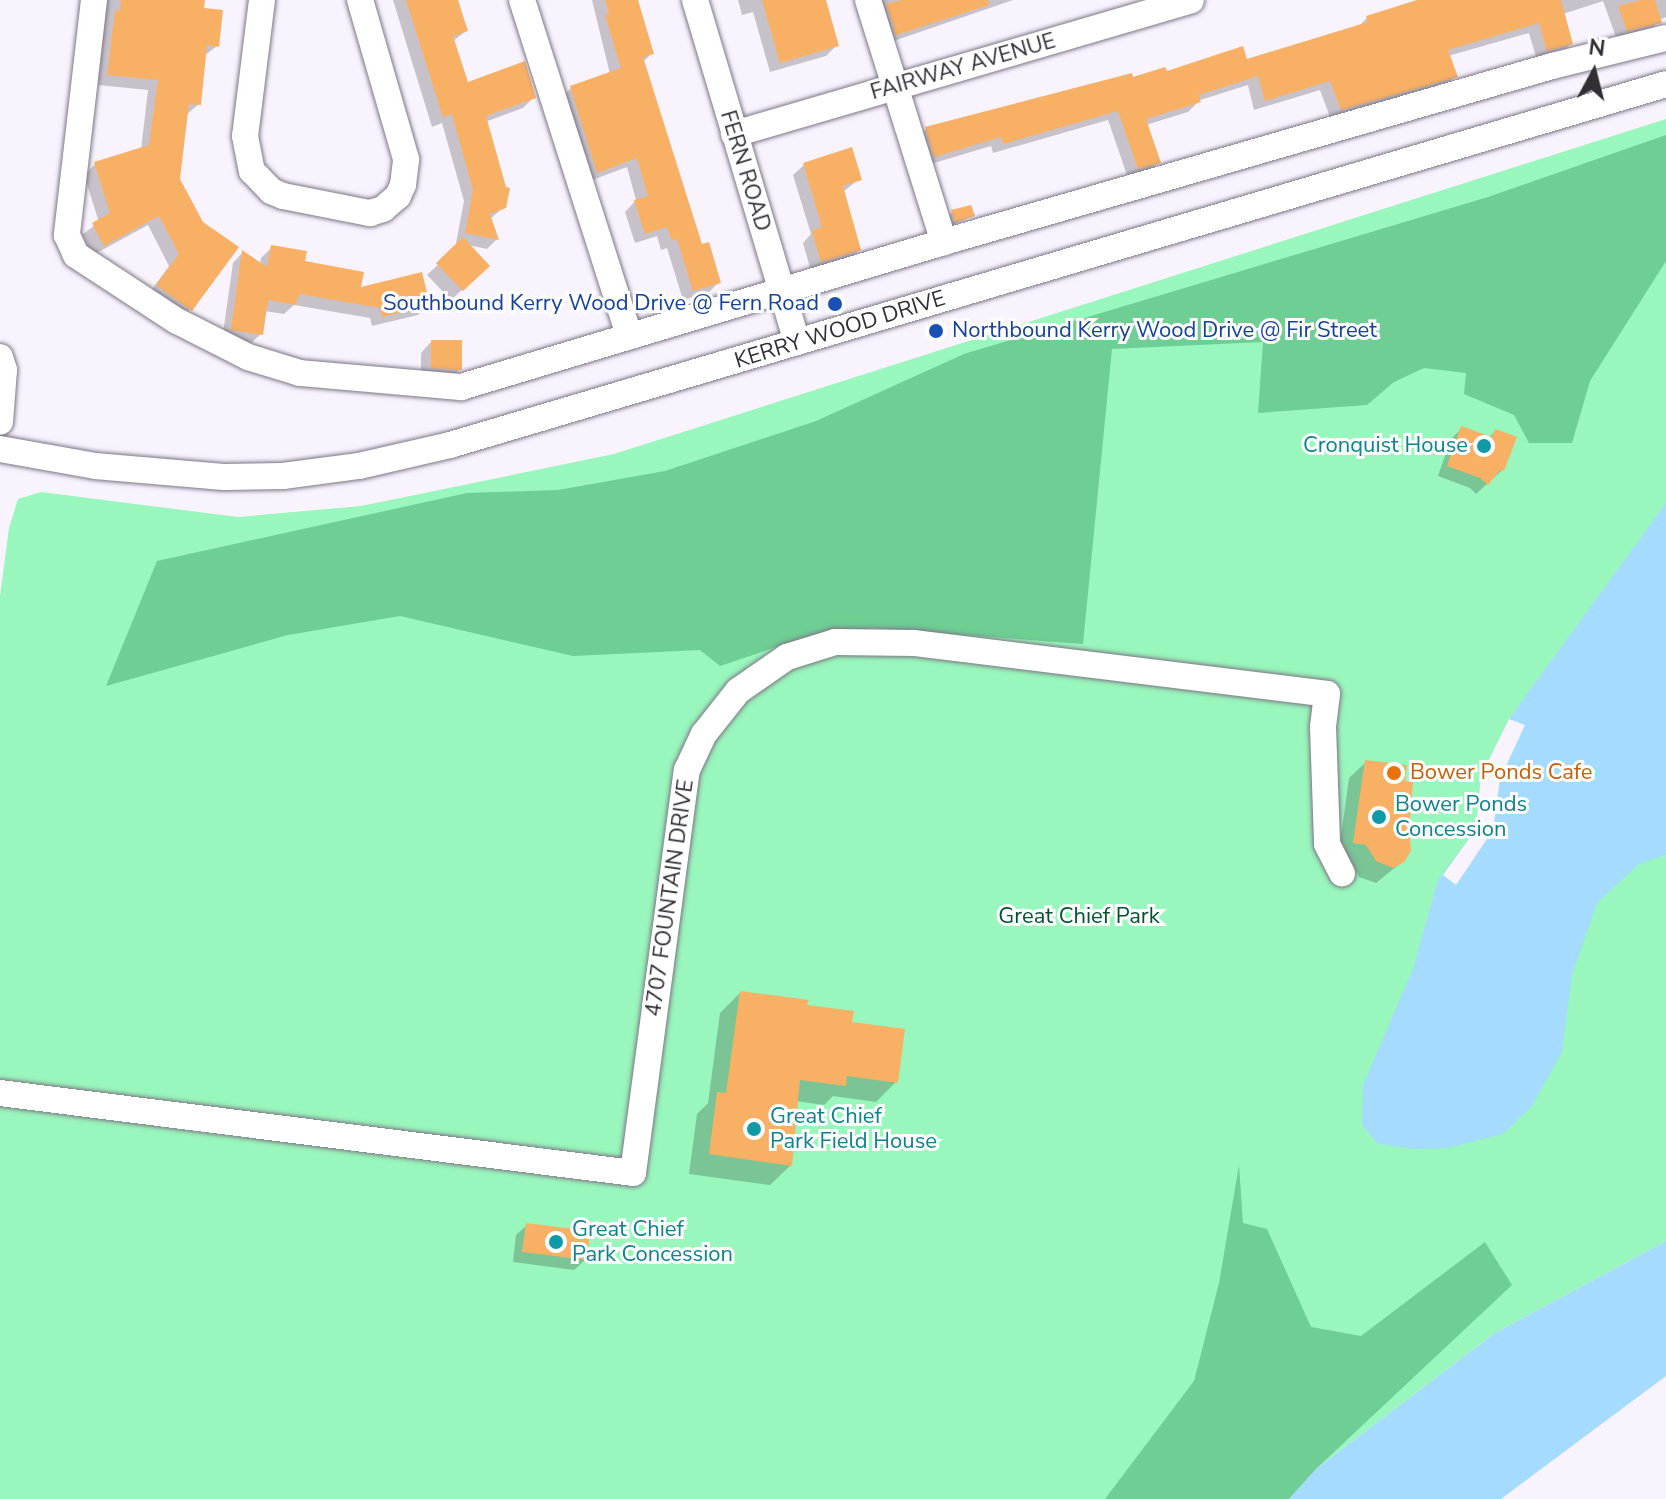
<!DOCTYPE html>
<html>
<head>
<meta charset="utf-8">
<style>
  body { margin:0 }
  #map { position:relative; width:1666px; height:1499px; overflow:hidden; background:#f9f3fd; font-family:"Nunito Sans",sans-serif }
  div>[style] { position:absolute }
  .green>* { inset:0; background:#99f6bc }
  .forest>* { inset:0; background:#6ece94 }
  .water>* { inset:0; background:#a4dbfe }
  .pier>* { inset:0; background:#f9f3fd }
  .shadow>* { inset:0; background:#0003 }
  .building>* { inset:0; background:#f8b065 }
  .roads { filter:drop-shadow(0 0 2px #7e7685) drop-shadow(0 0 2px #7e7685) }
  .minor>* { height:26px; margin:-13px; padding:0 13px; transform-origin:13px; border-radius:13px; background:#fff }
  .dots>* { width:22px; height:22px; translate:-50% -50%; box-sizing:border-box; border:4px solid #fff; border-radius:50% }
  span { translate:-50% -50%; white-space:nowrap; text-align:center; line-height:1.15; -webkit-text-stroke:6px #fff; paint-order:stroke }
  .street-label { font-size:22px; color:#312e34 }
  .transit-label { font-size:22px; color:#164399 }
  .right { translate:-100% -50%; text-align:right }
  .left { translate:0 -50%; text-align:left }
  .culture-label { font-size:22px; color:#0d838f }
  .food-label { font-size:22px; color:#c56008 }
  .park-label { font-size:22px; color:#04522d }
  .north { position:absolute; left:1554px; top:32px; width:80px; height:80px; -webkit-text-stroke:6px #fff; paint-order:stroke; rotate:7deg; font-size:22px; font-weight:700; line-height:32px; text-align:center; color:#312e34 }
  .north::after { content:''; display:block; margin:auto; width:28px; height:36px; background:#312e34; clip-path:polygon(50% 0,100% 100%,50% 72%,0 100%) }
</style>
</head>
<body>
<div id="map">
  <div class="green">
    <div style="clip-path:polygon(1666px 119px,1666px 1241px,1495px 1333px,1317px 1468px,1289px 1499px,0 1499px,0 596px,9px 528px,18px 499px,41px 492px,238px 517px,361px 506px,614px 454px)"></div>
  </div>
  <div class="forest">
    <div style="clip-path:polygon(1666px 135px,1666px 261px,1590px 381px,1572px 443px,1529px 443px,1514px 415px,1464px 394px,1466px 373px,1424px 368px,1394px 382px,1367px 405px,1258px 413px,1263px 342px,1112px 349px,1083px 644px,873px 628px,797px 640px,720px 666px,700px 650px,573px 656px,400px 616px,288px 635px,106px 686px,157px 561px,467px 493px,558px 490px,665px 471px,816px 421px,964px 354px,1488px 197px)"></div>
    <div style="clip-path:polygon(1239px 1165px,1243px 1223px,1267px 1229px,1311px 1327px,1361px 1336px,1485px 1242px,1512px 1285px,1317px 1468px,1289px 1499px,1105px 1499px,1194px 1381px,1219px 1283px)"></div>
  </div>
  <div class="water">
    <div style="clip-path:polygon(1666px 503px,1666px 855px,1639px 864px,1597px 903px,1572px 975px,1562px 1052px,1532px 1106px,1503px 1134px,1448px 1148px,1415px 1149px,1378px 1144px,1362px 1125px,1363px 1085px,1413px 969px,1438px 880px,1476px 829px,1481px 776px,1509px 719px)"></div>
    <div style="clip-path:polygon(1666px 1241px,1666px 1376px,1501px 1499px,1289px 1499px,1317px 1468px,1495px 1333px)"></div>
  </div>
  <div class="pier">
    <div style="clip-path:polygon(1509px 719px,1525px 725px,1500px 779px,1493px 830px,1456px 885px,1443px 875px,1476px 829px,1481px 776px)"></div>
  </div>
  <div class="shadow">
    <div style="clip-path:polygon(107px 0,203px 0,202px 10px,217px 46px,204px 56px,199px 104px,186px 115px,178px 179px,190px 309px,179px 319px,147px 296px,169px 266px,148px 225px,93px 255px,82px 235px,99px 222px,84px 175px,95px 164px,141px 150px,148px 90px,98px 85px)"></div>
    <div style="clip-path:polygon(393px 0,458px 0,466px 31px,452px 42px,466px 85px,534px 97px,523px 108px,485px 122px,504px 207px,490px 219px,497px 239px,487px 249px,468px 245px,488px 266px,451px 300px,427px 275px,460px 244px,456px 243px,464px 201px,442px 123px,432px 127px)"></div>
    <div style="clip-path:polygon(592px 0,637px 0,652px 53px,642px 63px,701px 246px,719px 282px,709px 292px,683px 300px,667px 248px,661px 250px,657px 236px,635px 243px,625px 212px,636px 200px,627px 167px,587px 182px,561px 98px,571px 88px,610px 74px)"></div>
    <div style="clip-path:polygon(738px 0,793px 0,836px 46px,826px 56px,770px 72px,753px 12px,742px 15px)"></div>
    <div style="clip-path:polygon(868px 0,1013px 0,885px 44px)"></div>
    <div style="clip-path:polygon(1427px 0,1666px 0,1666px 17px,1659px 20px,1649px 32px,1617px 40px,1603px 1px,1563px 14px,1571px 44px,1560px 54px,1537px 60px,1529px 33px,1448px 56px,1455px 76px,1445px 87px,1331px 120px,1320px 90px,1254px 110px,1248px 85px,1200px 100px,1188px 112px,1146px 125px,1158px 162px,1148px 172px,1128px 178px,1108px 120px,993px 153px,991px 146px,924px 166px,915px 139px,926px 129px,1131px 79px,1245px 61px,1357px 28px,1367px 18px)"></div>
    <div style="clip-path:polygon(804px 165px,859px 179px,843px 192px,859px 250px,848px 260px,811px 271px,803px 243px,811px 234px,793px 175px)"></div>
    <div style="clip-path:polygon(952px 212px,973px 216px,950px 226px,947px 217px)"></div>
    <div style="clip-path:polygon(272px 247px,359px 289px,428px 304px,418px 315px,372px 326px,370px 318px,294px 305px,284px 314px,264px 311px,261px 334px,250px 344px,222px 340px,233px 263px,243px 252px,260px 265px,261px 258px)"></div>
    <div style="clip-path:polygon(431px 342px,460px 369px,450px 380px,421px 378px,421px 353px)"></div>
    <div style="clip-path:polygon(1462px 428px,1488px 438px,1496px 431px,1502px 470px,1476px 494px,1470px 488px,1438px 476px,1451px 439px)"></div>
    <div style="clip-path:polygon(1366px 762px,1403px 861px,1376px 883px,1359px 877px,1350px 860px,1338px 859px,1349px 778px)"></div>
    <div style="clip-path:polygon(740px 993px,804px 1007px,896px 1082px,876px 1102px,833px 1096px,824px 1105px,796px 1101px,791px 1165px,770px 1185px,689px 1174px,697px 1114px,708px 1103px,720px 1013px)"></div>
    <div style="clip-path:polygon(527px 1225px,585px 1260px,574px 1270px,513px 1262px,516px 1235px)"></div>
  </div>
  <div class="building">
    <div style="clip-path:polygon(121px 0,205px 0,204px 8px,223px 10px,219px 47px,207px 45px,201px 105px,189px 104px,180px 179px,203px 222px,239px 247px,192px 311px,156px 285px,179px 254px,159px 216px,104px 246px,92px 223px,110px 213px,94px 162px,149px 145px,158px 80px,107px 75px,115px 11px,120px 11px)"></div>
    <div style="clip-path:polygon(406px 0,458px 0,468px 31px,453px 36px,468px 82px,525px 61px,536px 98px,486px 116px,506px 187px,510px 188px,506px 208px,490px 214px,499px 240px,465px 233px,473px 190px,452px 114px,443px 117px)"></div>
    <div style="clip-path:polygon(605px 0,638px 0,654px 54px,643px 57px,702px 244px,709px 242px,721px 283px,693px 291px,677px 239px,672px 241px,667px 227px,645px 234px,634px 200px,648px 196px,637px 158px,597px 173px,570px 86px,621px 68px,605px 15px,609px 14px)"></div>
    <div style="clip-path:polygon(762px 0,826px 0,839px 46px,780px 63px)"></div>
    <div style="clip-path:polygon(902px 0,988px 0,989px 5px,896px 35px,886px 4px)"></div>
    <div style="clip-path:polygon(1417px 0,1561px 0,1573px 44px,1547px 51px,1539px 23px,1448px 50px,1458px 77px,1341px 110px,1330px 81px,1265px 101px,1258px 76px,1199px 95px,1201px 102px,1146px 119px,1161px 163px,1138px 169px,1118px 111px,1003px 144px,1001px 137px,934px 157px,925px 127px,1132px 73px,1133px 77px,1165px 67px,1167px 71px,1243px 46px,1247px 59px,1368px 22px,1366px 16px)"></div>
    <div style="clip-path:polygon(1641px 0,1655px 0,1662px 23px,1627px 31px,1618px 6px)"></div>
    <div style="clip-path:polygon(852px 147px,862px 180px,843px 186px,861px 250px,821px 262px,812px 231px,822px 227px,803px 163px)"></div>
    <div style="clip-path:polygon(971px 205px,975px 216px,955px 222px,951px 210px)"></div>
    <div style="clip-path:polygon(463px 237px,490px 266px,463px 291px,436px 263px)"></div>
    <div style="clip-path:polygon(271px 245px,307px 251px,305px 261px,364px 272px,361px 287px,422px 272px,430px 305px,382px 317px,380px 308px,299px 294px,296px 305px,268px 300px,263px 335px,231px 330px,242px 250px,267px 267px)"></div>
    <div style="clip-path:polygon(431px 340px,462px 340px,462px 370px,431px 368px)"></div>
    <div style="clip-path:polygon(1461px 426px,1492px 437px,1495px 429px,1517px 437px,1504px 471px,1500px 470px,1488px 485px,1480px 478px,1447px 466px)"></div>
    <div style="clip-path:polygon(1365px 760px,1407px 765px,1405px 781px,1413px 782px,1409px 828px,1411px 851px,1404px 862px,1393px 868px,1376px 861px,1366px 845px,1353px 843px)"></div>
    <div style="clip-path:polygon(740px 991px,809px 1000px,807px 1005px,854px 1011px,852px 1022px,905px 1029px,898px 1083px,847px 1076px,846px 1086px,800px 1080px,792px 1166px,709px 1154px,717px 1092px,726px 1093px)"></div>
    <div style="clip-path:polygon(526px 1223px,590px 1231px,587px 1260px,522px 1252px)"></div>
  </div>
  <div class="roads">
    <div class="minor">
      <div style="left:94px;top:0;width:237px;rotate:96.6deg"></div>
      <div style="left:67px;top:235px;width:22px;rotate:66deg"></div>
      <div style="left:76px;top:255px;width:121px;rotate:33.2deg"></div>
      <div style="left:177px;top:321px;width:80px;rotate:26.9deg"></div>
      <div style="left:248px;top:357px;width:54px;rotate:17.1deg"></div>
      <div style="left:300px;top:373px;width:162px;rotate:5deg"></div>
      <div style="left:461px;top:387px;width:504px;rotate:-16.71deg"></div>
      <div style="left:944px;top:242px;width:633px;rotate:-16.14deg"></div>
      <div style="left:1552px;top:66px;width:117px;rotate:-13.8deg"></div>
      <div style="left:262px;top:0;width:137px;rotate:97.1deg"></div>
      <div style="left:245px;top:136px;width:36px;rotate:79deg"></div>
      <div style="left:252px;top:171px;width:28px;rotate:46deg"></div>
      <div style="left:271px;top:191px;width:13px;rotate:23deg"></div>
      <div style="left:283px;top:196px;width:89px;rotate:11.1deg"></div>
      <div style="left:370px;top:213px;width:14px;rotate:-17deg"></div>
      <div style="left:383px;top:209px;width:20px;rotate:-41deg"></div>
      <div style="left:398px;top:196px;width:12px;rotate:-66deg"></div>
      <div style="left:403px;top:185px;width:26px;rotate:-83deg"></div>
      <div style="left:406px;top:159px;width:166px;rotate:-106.1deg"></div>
      <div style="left:522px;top:0;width:353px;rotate:72.3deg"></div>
      <div style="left:695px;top:0;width:357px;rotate:73.4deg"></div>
      <div style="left:868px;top:0;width:254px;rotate:72.6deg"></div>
      <div style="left:734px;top:134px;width:476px;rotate:-16.3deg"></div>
      <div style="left:0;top:357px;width:14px;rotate:73deg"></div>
      <div style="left:4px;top:370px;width:52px;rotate:94.4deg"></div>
      <div style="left:0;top:449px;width:97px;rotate:10.1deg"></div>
      <div style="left:95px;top:466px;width:129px;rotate:4.9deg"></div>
      <div style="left:224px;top:477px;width:59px;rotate:-1deg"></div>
      <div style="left:283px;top:476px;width:77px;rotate:-7.5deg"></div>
      <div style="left:359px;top:466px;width:93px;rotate:-13deg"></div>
      <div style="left:450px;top:445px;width:1268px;rotate:-16.53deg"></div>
      <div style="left:0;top:1093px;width:638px;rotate:7.2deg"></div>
      <div style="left:633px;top:1173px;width:407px;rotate:-82.4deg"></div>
      <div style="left:687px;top:770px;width:40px;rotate:-65deg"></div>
      <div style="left:704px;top:734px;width:55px;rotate:-51.7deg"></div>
      <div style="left:738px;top:691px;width:60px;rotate:-34.8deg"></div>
      <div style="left:787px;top:657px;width:50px;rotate:-17.4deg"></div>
      <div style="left:835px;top:642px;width:79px;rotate:0.7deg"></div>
      <div style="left:914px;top:643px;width:416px;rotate:7deg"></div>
      <div style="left:1327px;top:694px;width:33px;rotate:97deg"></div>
      <div style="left:1323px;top:727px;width:117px;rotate:88deg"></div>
      <div style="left:1327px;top:844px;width:33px;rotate:63deg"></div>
    </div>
  </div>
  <div class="dots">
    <div style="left:835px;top:304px;background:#1a4fb4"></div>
    <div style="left:936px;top:331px;background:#1a4fb4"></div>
    <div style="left:1484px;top:446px;background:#0f9aa8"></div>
    <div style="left:1394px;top:773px;background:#e8710a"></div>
    <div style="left:1379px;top:817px;background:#0f9aa8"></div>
    <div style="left:754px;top:1129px;background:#0f9aa8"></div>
    <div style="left:556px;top:1242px;background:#0f9aa8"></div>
  </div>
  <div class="street-label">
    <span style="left:963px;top:67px;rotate:-16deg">FAIRWAY AVENUE</span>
    <span style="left:745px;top:171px;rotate:73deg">FERN ROAD</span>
    <span style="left:840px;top:330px;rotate:-17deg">KERRY WOOD DRIVE</span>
    <span style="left:670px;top:898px;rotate:-82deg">4707 FOUNTAIN DRIVE</span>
  </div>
  <div class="transit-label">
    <span class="right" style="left:819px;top:304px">Southbound Kerry Wood Drive @ Fern Road</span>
    <span class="left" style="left:952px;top:331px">Northbound Kerry Wood Drive @ Fir Street</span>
  </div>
  <div class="culture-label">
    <span class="right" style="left:1468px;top:446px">Cronquist House</span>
    <span class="left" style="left:1395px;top:817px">Bower Ponds<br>Concession</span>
    <span class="left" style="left:770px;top:1129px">Great Chief<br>Park Field House</span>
    <span class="left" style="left:572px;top:1242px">Great Chief<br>Park Concession</span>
  </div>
  <div class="food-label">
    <span class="left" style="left:1410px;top:773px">Bower Ponds Cafe</span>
  </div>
  <div class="park-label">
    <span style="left:1079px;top:917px">Great Chief Park</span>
  </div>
  <div class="north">N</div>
</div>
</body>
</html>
